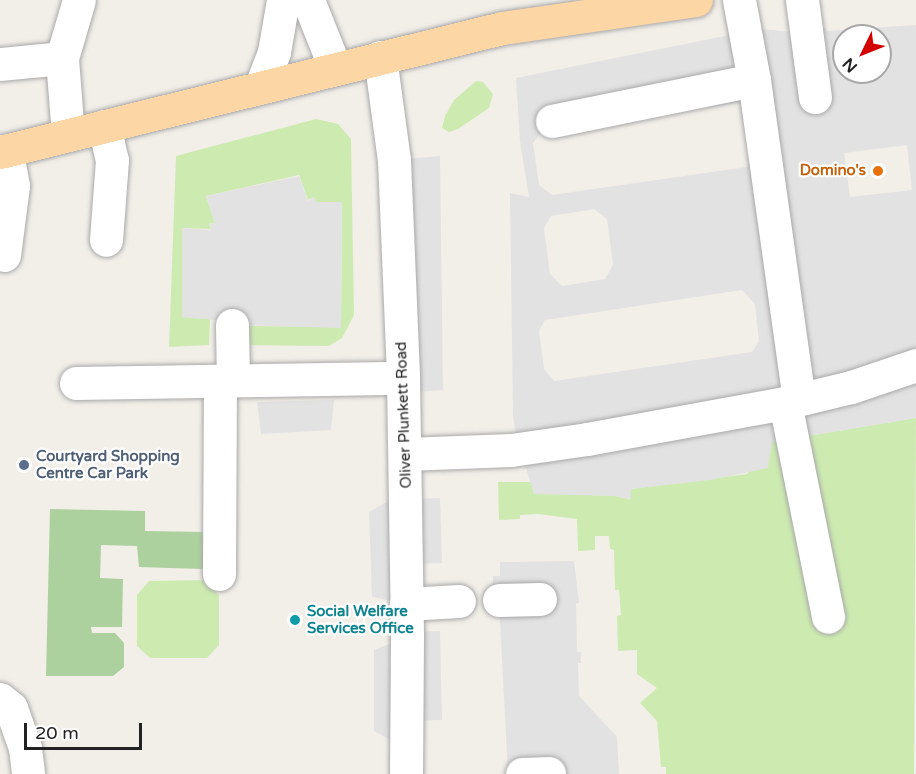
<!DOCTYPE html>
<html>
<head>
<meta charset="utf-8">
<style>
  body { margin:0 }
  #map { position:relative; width:916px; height:774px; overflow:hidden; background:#f2efe9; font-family:"Varela Round",sans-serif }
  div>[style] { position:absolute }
  .grass>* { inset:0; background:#cdebb0 }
  .forest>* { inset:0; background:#add19e }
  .parking>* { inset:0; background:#e2e2e2 }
  .roads { filter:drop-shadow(0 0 2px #a9a9a9) drop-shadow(0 0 2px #a9a9a9) }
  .minor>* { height:33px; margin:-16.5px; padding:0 16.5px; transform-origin:16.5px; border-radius:16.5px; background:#fff }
  .major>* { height:33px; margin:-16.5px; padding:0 16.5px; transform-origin:16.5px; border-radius:16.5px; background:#fcd6a4 }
  .dots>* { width:16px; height:16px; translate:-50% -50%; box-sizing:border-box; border:3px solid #fff; border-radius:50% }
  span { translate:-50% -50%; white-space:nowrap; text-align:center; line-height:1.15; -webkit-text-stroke:4.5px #fff; paint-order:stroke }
  .food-label { font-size:15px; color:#c56008; font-weight:700 }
  .right { translate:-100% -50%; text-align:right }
  .street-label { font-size:15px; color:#222 }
  .service-label { font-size:15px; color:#4e5e75; font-weight:700 }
  .left { translate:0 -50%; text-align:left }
  .culture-label { font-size:15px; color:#0d838f; font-weight:700 }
  .north { position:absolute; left:832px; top:24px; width:60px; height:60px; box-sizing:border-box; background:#fff; border:2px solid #a7a7a7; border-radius:50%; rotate:227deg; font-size:16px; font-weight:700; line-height:24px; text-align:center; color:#222 }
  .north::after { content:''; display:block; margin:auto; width:21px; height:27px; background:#d40000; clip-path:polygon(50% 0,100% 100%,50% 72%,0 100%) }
  .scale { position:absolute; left:24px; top:723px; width:118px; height:27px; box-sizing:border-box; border:3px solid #222; border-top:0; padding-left:8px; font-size:18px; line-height:21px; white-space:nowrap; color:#222; -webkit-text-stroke:4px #fff; paint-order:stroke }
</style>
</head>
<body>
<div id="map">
  <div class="grass">
    <div style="clip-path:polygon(476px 81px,483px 82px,493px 94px,489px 108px,458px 129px,449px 132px,442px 128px,445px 116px,454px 100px)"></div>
    <div style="clip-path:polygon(316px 119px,338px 124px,351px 139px,354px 315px,342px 338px,329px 346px,243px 345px,244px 326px,341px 327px,342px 202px,316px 202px,314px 197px,308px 200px,299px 175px,206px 196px,215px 223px,209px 224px,211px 229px,182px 228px,182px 317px,210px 319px,209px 345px,169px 347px,176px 156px)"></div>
    <div style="clip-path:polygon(916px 418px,914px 774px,666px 774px,666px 767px,661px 767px,657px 721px,640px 703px,657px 688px,637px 674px,637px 650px,618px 651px,617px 616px,621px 615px,619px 590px,615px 590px,614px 550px,610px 549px,609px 536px,595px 536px,595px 550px,578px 551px,577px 519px,538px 514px,520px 515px,520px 519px,499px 520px,498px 482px,532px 482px,534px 493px,615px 496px,630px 499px,631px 489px,747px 474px,772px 442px)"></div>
    <div style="clip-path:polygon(206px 580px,219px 595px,219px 645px,207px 658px,150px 658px,137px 646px,137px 595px,149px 581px)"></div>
  </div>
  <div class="forest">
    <div style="clip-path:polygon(50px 509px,145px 511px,145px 531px,203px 532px,212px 541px,212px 561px,202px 569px,139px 567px,137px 546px,101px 545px,100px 578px,123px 579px,122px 627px,91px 627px,92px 633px,115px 633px,124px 643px,124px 667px,113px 676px,46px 676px)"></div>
  </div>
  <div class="parking">
    <div style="clip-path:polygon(evenodd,916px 25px,916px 418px,772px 442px,768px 468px,710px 480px,631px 489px,631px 499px,615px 496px,534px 494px,516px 436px,513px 416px,510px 193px,529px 197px,520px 141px,516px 78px,760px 29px,794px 32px,825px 28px,826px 31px,916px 25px,844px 36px,880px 36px,880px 72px,844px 72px,844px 36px,916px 25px,738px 103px,749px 113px,755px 155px,747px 167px,552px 195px,539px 185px,533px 143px,543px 130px,738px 103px,916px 25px,907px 145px,912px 190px,850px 197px,844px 153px,907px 145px,916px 25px,594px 209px,607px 219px,613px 265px,605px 279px,562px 286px,550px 274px,544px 228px,551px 216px,594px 209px,916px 25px,742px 290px,755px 304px,759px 341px,752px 352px,554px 381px,544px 369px,539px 331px,545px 320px,742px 290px)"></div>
    <div style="clip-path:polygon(440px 156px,443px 390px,404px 393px,394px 160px)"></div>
    <div style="clip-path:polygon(299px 176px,308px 201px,314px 197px,317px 202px,342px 202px,341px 328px,232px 325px,217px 320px,182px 317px,182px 228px,211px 230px,209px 224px,215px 223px,206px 196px)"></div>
    <div style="clip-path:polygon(334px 400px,331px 430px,261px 434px,257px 402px)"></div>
    <div style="clip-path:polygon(406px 491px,406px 499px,440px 498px,442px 563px,406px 564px,406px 604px,372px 597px,369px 512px)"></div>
    <div style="clip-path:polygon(574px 561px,579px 603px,576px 604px,577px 652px,581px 652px,581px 663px,578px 663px,579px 696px,617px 737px,619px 774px,508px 774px,499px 600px,493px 591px,493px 576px,500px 576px,500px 562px)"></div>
    <div style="clip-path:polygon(440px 631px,442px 720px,407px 721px,406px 748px,374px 731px,374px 650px,407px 637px,407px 632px)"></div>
  </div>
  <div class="roads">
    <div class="minor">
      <div style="left:308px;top:0;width:73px;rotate:68.3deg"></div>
      <div style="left:739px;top:0;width:81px;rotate:79.4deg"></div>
      <div style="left:754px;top:80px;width:322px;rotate:82deg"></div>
      <div style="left:802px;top:0;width:98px;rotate:82.4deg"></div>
      <div style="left:380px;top:57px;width:104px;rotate:82.3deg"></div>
      <div style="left:394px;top:160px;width:218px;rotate:87.6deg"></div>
      <div style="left:403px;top:378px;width:259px;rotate:89.1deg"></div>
      <div style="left:407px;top:637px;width:137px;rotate:90.4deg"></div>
      <div style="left:0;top:64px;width:62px;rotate:-5.5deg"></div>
      <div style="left:261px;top:86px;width:36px;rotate:-69deg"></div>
      <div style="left:274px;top:52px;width:53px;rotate:-80.2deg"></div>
      <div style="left:552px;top:121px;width:206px;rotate:-11.5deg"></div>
      <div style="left:104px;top:126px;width:35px;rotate:77deg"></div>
      <div style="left:112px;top:160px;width:80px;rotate:94.3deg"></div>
      <div style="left:68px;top:135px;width:77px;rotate:-94.5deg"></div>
      <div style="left:62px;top:58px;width:60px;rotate:-73.7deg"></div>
      <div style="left:4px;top:255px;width:70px;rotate:-82.6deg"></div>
      <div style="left:13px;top:186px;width:36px;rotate:-100deg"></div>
      <div style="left:232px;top:325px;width:55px;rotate:89deg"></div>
      <div style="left:76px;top:383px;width:327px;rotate:-0.9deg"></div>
      <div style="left:785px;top:403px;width:218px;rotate:78.6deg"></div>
      <div style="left:405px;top:454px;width:106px;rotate:-2.2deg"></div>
      <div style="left:511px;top:450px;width:77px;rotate:-8.2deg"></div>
      <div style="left:587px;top:439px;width:201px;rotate:-10.3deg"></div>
      <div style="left:785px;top:403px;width:68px;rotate:-13.6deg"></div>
      <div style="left:851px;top:387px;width:69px;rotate:-18.7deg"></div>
      <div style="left:219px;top:574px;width:193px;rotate:-89.7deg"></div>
      <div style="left:499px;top:600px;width:41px;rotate:-1.4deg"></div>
      <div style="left:406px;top:604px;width:53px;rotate:-3.2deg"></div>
      <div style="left:0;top:699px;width:14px;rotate:39deg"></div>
      <div style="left:11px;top:708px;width:42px;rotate:70.7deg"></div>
      <div style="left:25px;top:748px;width:26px;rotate:83deg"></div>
      <div style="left:522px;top:774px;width:27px;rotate:-2deg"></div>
    </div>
    <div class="major">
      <div style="left:0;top:152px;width:517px;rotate:-13.87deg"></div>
      <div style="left:502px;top:28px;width:196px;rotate:-8.2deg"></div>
    </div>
  </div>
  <div class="dots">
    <div style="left:878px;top:171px;background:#e8710a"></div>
    <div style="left:24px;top:465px;background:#5c6f8a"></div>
    <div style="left:295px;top:620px;background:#0f9aa8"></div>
  </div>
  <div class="food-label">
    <span class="right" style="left:866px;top:171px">Domino's</span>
  </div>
  <div class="street-label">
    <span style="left:404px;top:415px;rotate:-92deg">Oliver Plunkett Road</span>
  </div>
  <div class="service-label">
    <span class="left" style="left:36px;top:465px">Courtyard Shopping<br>Centre Car Park</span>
  </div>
  <div class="culture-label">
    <span class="left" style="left:307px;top:620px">Social Welfare<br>Services Office</span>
  </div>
  <div class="north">N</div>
  <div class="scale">20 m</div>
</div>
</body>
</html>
